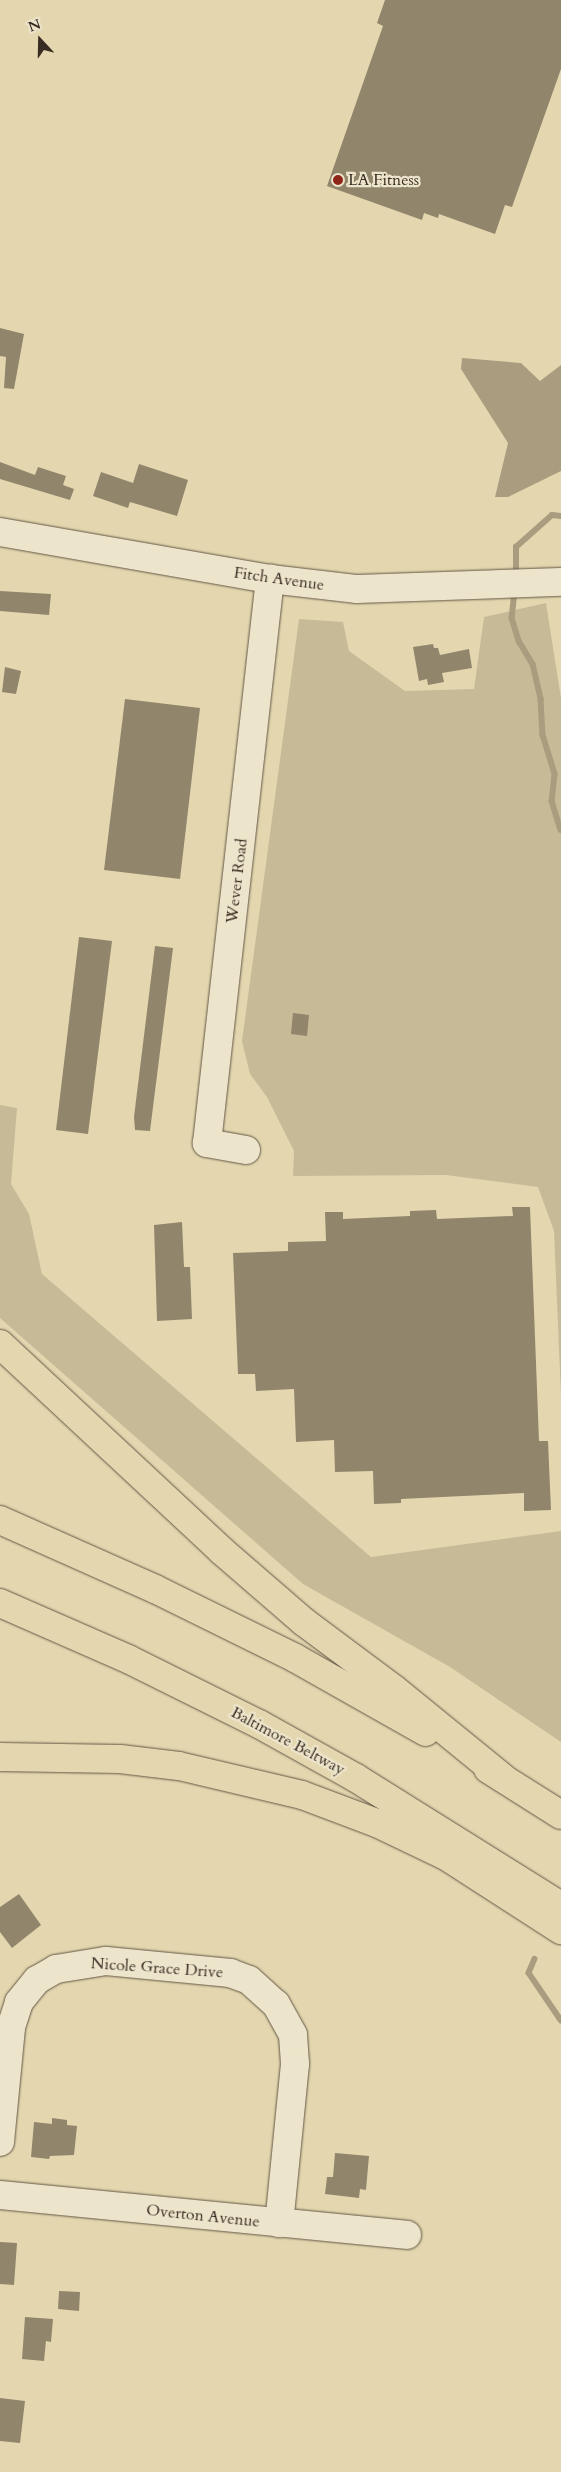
<!DOCTYPE html>
<html>
<head>
<meta charset="utf-8">
<style>
  body { margin:0 }
  #map { position:relative; width:561px; height:2472px; overflow:hidden; background:#e4d7af; font-family:Cardo,serif }
  div>[style] { position:absolute }
  .green>* { inset:0; background:#c7ba97 }
  .water>* { inset:0; background:#aa9d7f }
  .stream>* { height:5.5px; margin:-2.75px; padding:0 2.75px; transform-origin:2.75px; border-radius:2.75px; background:#aa9d7f }
  .building>* { inset:0; background:#91856c }
  .roads { filter:drop-shadow(0 0 1px #635746) drop-shadow(0 0 1px #635746) }
  .minor>* { height:28px; margin:-14px; padding:0 14px; transform-origin:14px; border-radius:14px; background:#ede5cb }
  .highway>* { height:28px; margin:-14px; padding:0 14px; transform-origin:14px; border-radius:14px; background:#e4d7af }
  .dots>* { width:14px; height:14px; translate:-50% -50%; box-sizing:border-box; border:2px solid #ede5cb; border-radius:50% }
  span { translate:-50% -50%; white-space:nowrap; text-align:center; line-height:1.15; -webkit-text-stroke:4.5px #ede5cb; paint-order:stroke }
  .poi-label { font-size:16px; color:#382c23 }
  .left { translate:0 -50%; text-align:left }
  .street-label { font-size:16px; color:#382c23 }
  .north { position:absolute; left:15px; top:15px; width:50px; height:50px; -webkit-text-stroke:4px #ede5cb; paint-order:stroke; rotate:339deg; font-size:14px; font-weight:700; line-height:20px; text-align:center; color:#382c23 }
  .north::after { content:''; display:block; margin:auto; width:18px; height:22px; background:#382c23; clip-path:polygon(50% 0,100% 100%,50% 72%,0 100%) }
</style>
</head>
<body>
<div id="map">
  <div class="green">
    <div style="clip-path:polygon(546px 603px,561px 698px,561px 1396px,554px 1231px,538px 1187px,446px 1175px,293px 1176px,294px 1151px,267px 1097px,250px 1074px,242px 1041px,299px 619px,343px 622px,349px 651px,405px 691px,474px 689px,484px 617px)"></div>
    <div style="clip-path:polygon(0 1105px,17px 1108px,11px 1184px,29px 1214px,42px 1274px,371px 1557px,561px 1531px,561px 1742px,450px 1667px,303px 1584px,0 1318px)"></div>
  </div>
  <div class="water">
    <div style="clip-path:polygon(462px 358px,521px 363px,540px 381px,561px 365px,561px 471px,508px 497px,495px 497px,508px 443px,461px 369px)"></div>
  </div>
  <div class="stream">
    <div style="left:516px;top:577px;width:30px;rotate:-90deg"></div>
    <div style="left:516px;top:547px;width:48px;rotate:-41.6deg"></div>
    <div style="left:552px;top:515px;width:9px;rotate:6deg"></div>
    <div style="left:515px;top:591px;width:27px;rotate:96deg"></div>
    <div style="left:512px;top:618px;width:24px;rotate:73deg"></div>
    <div style="left:519px;top:641px;width:27px;rotate:59deg"></div>
    <div style="left:533px;top:664px;width:36px;rotate:77deg"></div>
    <div style="left:541px;top:699px;width:36px;rotate:87deg"></div>
    <div style="left:543px;top:735px;width:41px;rotate:72.9deg"></div>
    <div style="left:555px;top:774px;width:27px;rotate:96deg"></div>
    <div style="left:552px;top:801px;width:30px;rotate:73deg"></div>
    <div style="left:535px;top:1959px;width:15px;rotate:113deg"></div>
    <div style="left:529px;top:1973px;width:57px;rotate:55.8deg"></div>
  </div>
  <div class="building">
    <div style="clip-path:polygon(385px 0,561px 0,561px 69px,512px 207px,505px 205px,495px 234px,439px 214px,438px 218px,424px 213px,422px 220px,327px 186px,383px 26px,377px 23px)"></div>
    <div style="clip-path:polygon(0 328px,24px 334px,14px 389px,4px 388px,6px 357px,0 356px)"></div>
    <div style="clip-path:polygon(0 462px,35px 475px,38px 467px,66px 476px,63px 485px,74px 489px,70px 500px,0 479px)"></div>
    <div style="clip-path:polygon(139px 464px,188px 480px,177px 516px,130px 502px,128px 508px,93px 496px,101px 472px,133px 483px)"></div>
    <div style="clip-path:polygon(0 591px,51px 594px,49px 615px,0 611px)"></div>
    <div style="clip-path:polygon(433px 644px,434px 648px,438px 648px,440px 655px,469px 649px,472px 668px,442px 673px,444px 682px,428px 685px,427px 679px,419px 681px,413px 647px)"></div>
    <div style="clip-path:polygon(5px 667px,21px 671px,16px 694px,2px 692px)"></div>
    <div style="clip-path:polygon(125px 699px,200px 708px,180px 879px,104px 870px)"></div>
    <div style="clip-path:polygon(79px 937px,112px 941px,88px 1134px,56px 1130px)"></div>
    <div style="clip-path:polygon(155px 946px,173px 948px,150px 1131px,135px 1130px,134px 1117px)"></div>
    <div style="clip-path:polygon(293px 1013px,309px 1015px,307px 1036px,291px 1034px)"></div>
    <div style="clip-path:polygon(512px 1207px,530px 1207px,539px 1441px,548px 1441px,551px 1510px,524px 1511px,524px 1493px,401px 1499px,401px 1503px,374px 1504px,373px 1471px,335px 1472px,334px 1440px,296px 1442px,294px 1389px,256px 1391px,255px 1374px,238px 1374px,233px 1253px,288px 1251px,288px 1242px,326px 1241px,325px 1212px,343px 1212px,343px 1219px,410px 1216px,410px 1211px,436px 1210px,437px 1219px,513px 1216px)"></div>
    <div style="clip-path:polygon(182px 1222px,184px 1267px,190px 1267px,192px 1319px,157px 1321px,154px 1225px)"></div>
    <div style="clip-path:polygon(19px 1894px,41px 1925px,12px 1948px,0 1932px,0 1907px)"></div>
    <div style="clip-path:polygon(52px 2118px,67px 2120px,67px 2125px,77px 2126px,74px 2155px,50px 2156px,49px 2159px,31px 2157px,34px 2122px,52px 2124px)"></div>
    <div style="clip-path:polygon(335px 2153px,369px 2156px,366px 2190px,360px 2189px,359px 2198px,325px 2194px,327px 2177px,333px 2177px)"></div>
    <div style="clip-path:polygon(0 2242px,17px 2243px,14px 2285px,0 2284px)"></div>
    <div style="clip-path:polygon(59px 2291px,80px 2292px,79px 2311px,58px 2309px)"></div>
    <div style="clip-path:polygon(25px 2317px,53px 2319px,51px 2342px,46px 2341px,44px 2361px,22px 2359px)"></div>
    <div style="clip-path:polygon(0 2398px,25px 2401px,20px 2443px,0 2441px)"></div>
  </div>
  <div class="roads">
    <div class="minor">
      <div style="left:0;top:532px;width:274px;rotate:9.9deg"></div>
      <div style="left:270px;top:579px;width:88px;rotate:6.6deg"></div>
      <div style="left:357px;top:589px;width:204px;rotate:-2deg"></div>
      <div style="left:246px;top:1150px;width:40px;rotate:-170deg"></div>
      <div style="left:207px;top:1143px;width:568px;rotate:-83.63deg"></div>
      <div style="left:0;top:2142px;width:116px;rotate:-84.5deg"></div>
      <div style="left:11px;top:2027px;width:26px;rotate:-72deg"></div>
      <div style="left:19px;top:2002px;width:28px;rotate:-51deg"></div>
      <div style="left:37px;top:1980px;width:22px;rotate:-30deg"></div>
      <div style="left:56px;top:1969px;width:51px;rotate:-9.1deg"></div>
      <div style="left:106px;top:1961px;width:125px;rotate:5.5deg"></div>
      <div style="left:230px;top:1973px;width:20px;rotate:20deg"></div>
      <div style="left:249px;top:1980px;width:36px;rotate:42deg"></div>
      <div style="left:276px;top:2004px;width:35px;rotate:61deg"></div>
      <div style="left:293px;top:2035px;width:29px;rotate:86deg"></div>
      <div style="left:295px;top:2064px;width:160px;rotate:95.7deg"></div>
      <div style="left:0;top:2195px;width:409px;rotate:5.6deg"></div>
    </div>
    <div class="highway">
      <div style="left:0;top:1344px;width:304px;rotate:43deg"></div>
      <div style="left:222px;top:1551px;width:108px;rotate:40.9deg"></div>
      <div style="left:304px;top:1622px;width:112px;rotate:36.7deg"></div>
      <div style="left:394px;top:1689px;width:141px;rotate:39.2deg"></div>
      <div style="left:0;top:1520px;width:170px;rotate:24deg"></div>
      <div style="left:155px;top:1589px;width:156px;rotate:26.2deg"></div>
      <div style="left:295px;top:1658px;width:150px;rotate:29.5deg"></div>
      <div style="left:0;top:1603px;width:140px;rotate:23.6deg"></div>
      <div style="left:128px;top:1659px;width:146px;rotate:26.4deg"></div>
      <div style="left:259px;top:1724px;width:111px;rotate:29.1deg"></div>
      <div style="left:356px;top:1778px;width:242px;rotate:32deg"></div>
      <div style="left:0;top:1757px;width:120px;rotate:1deg"></div>
      <div style="left:120px;top:1759px;width:59px;rotate:6.8deg"></div>
      <div style="left:179px;top:1766px;width:126px;rotate:13.3deg"></div>
      <div style="left:302px;top:1795px;width:80px;rotate:20.5deg"></div>
      <div style="left:377px;top:1823px;width:76px;rotate:25.6deg"></div>
      <div style="left:446px;top:1856px;width:137px;rotate:32.8deg"></div>
      <div style="left:488px;top:1769px;width:86px;rotate:32.2deg"></div>
    </div>
  </div>
  <div class="dots">
    <div style="left:338px;top:180px;background:#8f2418"></div>
  </div>
  <div class="poi-label">
    <span class="left" style="left:348px;top:180px">LA Fitness</span>
  </div>
  <div class="street-label">
    <span style="left:279px;top:579px;rotate:8deg">Fitch Avenue</span>
    <span style="left:237px;top:881px;rotate:-83deg">Wever Road</span>
    <span style="left:288px;top:1741px;rotate:28deg">Baltimore Beltway</span>
    <span style="left:157px;top:1968px;rotate:4deg">Nicole Grace Drive</span>
    <span style="left:203px;top:2216px;rotate:6deg">Overton Avenue</span>
  </div>
  <div class="north">N</div>
</div>
</body>
</html>
